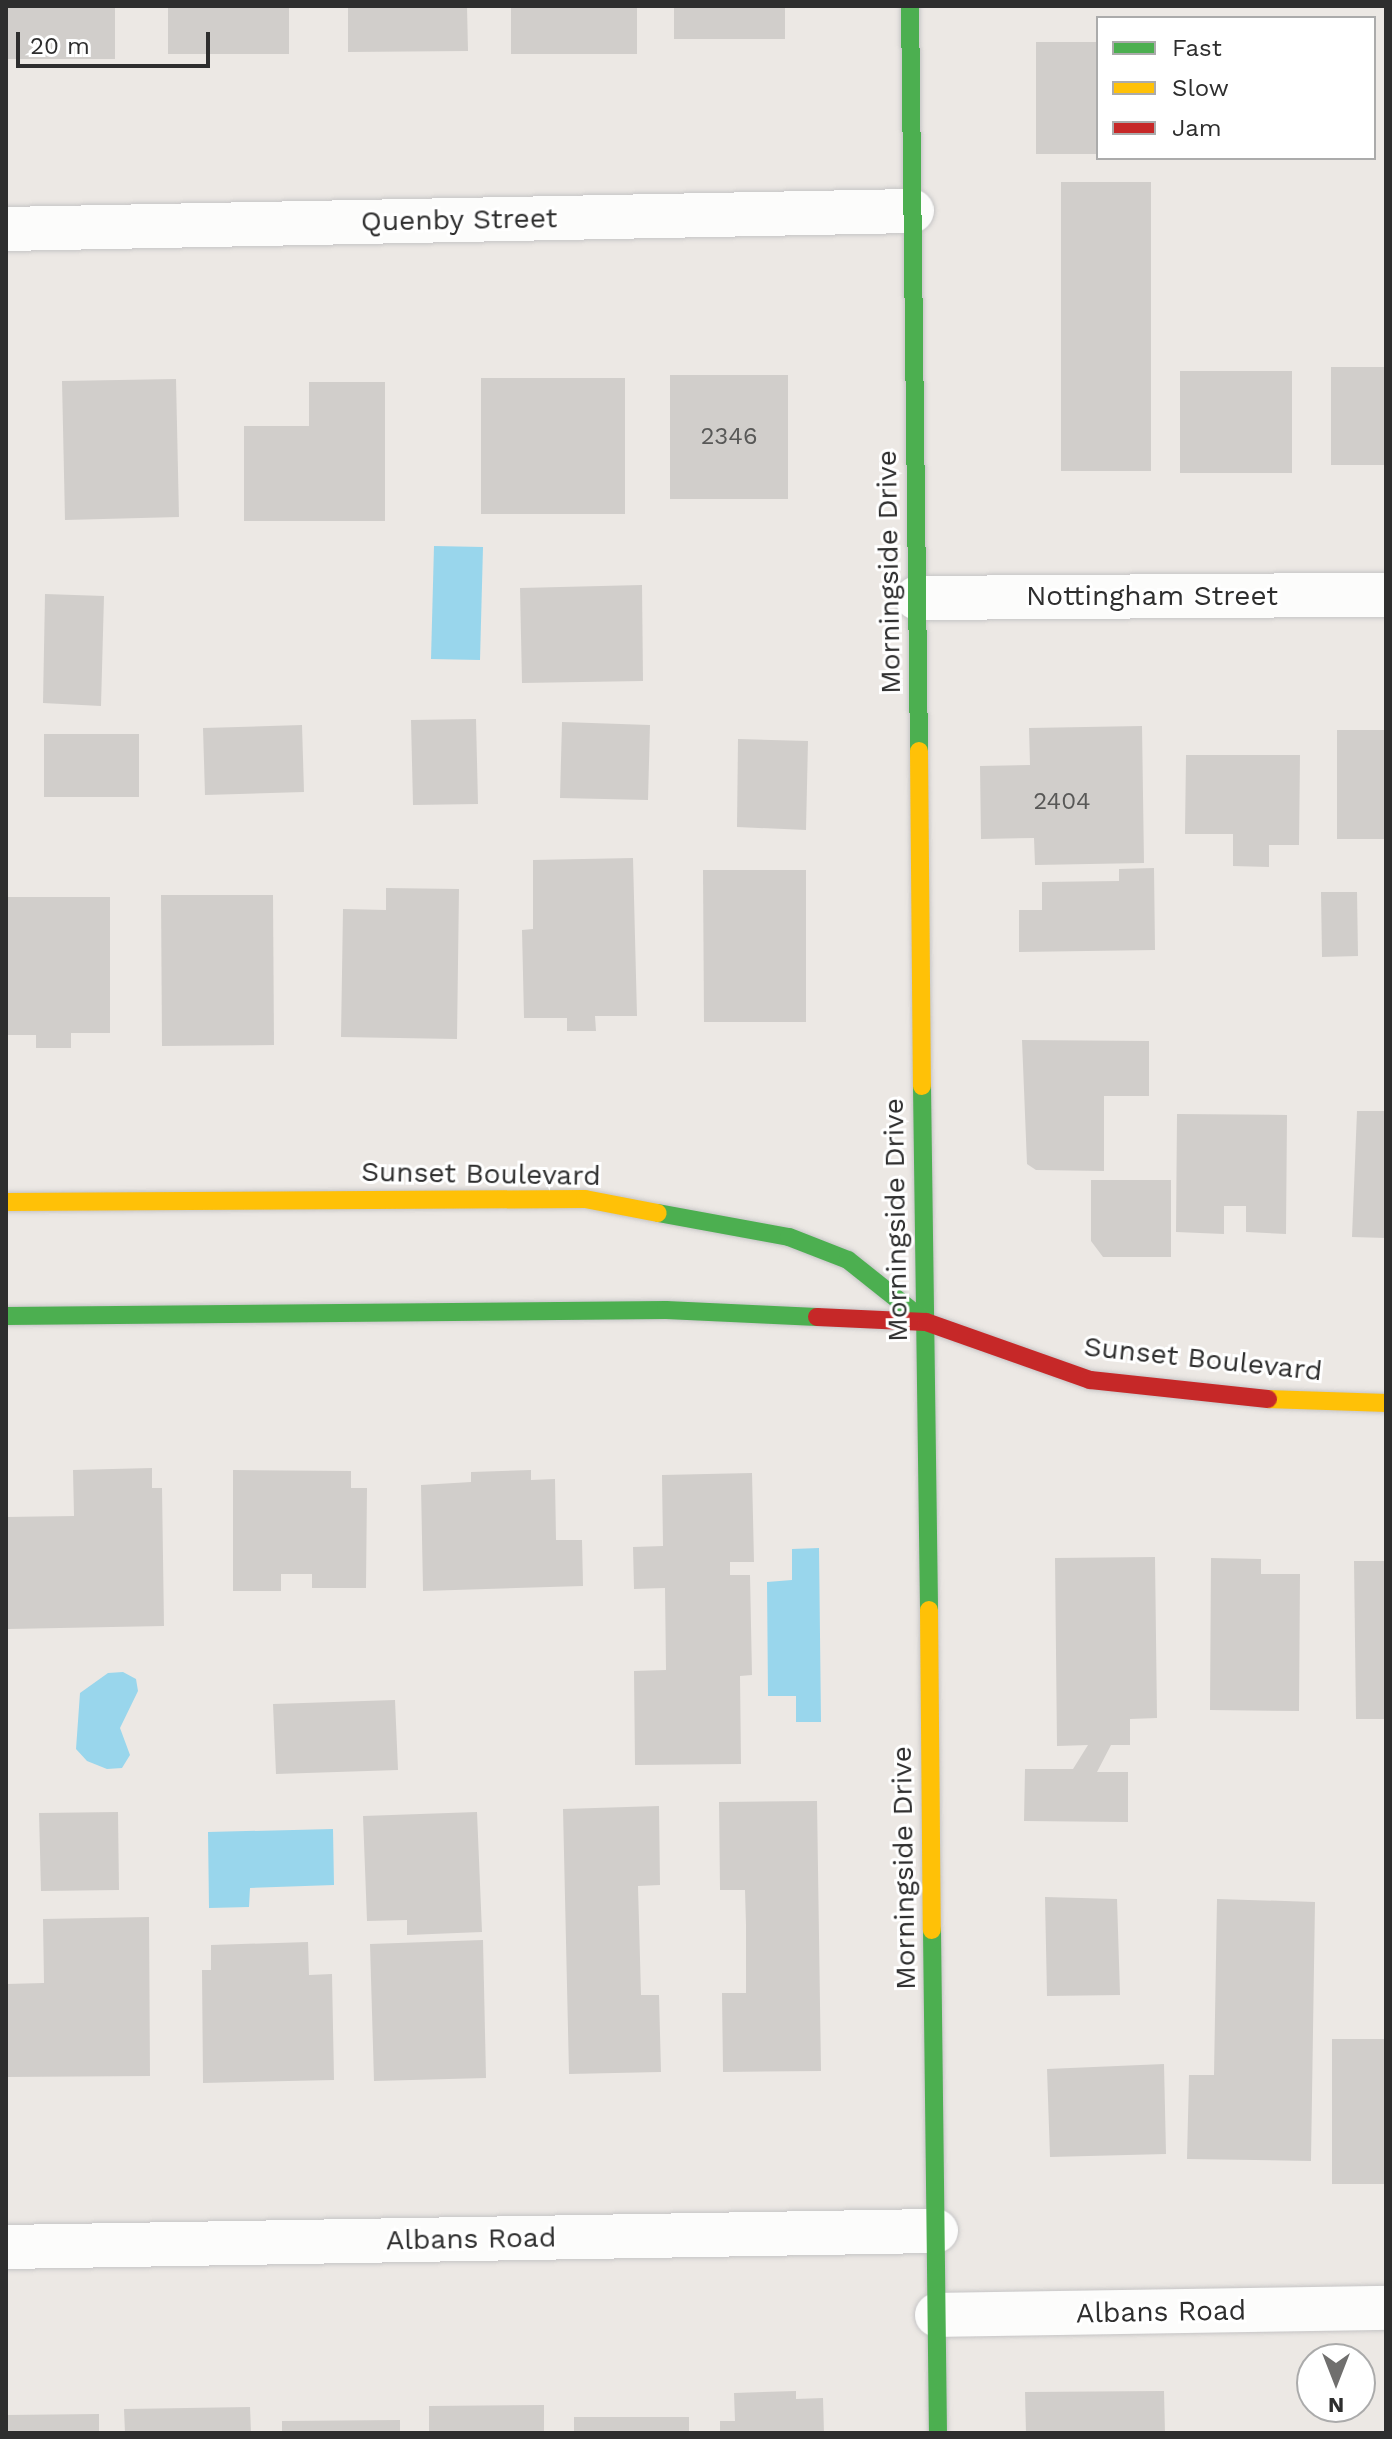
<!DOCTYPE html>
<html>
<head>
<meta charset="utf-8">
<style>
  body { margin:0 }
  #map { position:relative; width:1392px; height:2439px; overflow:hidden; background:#ece8e4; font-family:"Work Sans",sans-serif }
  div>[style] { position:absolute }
  .water>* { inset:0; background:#99d6ec }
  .building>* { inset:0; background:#d1cecb }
  .roads { filter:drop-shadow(0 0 2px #c5c4c5) drop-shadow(0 0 2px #c5c4c5) }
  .street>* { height:44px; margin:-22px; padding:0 22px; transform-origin:22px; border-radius:22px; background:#fcfcfb }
  .fast>* { height:18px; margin:-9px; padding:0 9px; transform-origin:9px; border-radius:9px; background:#4caf50 }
  .slow>* { height:18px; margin:-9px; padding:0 9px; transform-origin:9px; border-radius:9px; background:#ffc107 }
  .jam>* { height:18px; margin:-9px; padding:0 9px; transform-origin:9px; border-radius:9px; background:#c62828 }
  span { translate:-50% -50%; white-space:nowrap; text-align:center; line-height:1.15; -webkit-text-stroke:6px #fff; paint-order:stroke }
  .number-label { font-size:24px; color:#585857 }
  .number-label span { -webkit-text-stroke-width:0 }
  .street-label { font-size:28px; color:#2e2e2e }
  .frame { position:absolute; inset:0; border:8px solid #2e2e2e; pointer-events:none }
  .legend { position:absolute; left:1096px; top:16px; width:280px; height:144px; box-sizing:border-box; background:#fff; border:2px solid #ababab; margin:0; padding:10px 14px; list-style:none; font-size:24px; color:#2e2e2e }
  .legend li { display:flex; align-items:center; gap:16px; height:40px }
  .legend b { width:40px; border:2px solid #ababab }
  .north { position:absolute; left:1296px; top:2343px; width:80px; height:80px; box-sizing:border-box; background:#fff; border:2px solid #ababab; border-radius:50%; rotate:180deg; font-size:22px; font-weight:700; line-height:32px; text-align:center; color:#2e2e2e }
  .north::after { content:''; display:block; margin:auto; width:28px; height:36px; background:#706f6e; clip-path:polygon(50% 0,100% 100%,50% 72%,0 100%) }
  .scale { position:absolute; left:16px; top:32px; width:194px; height:36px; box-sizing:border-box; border:4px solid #2e2e2e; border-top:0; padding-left:10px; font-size:24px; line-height:28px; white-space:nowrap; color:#2e2e2e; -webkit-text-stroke:6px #fff; paint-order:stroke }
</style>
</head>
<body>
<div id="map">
  <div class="water">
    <div style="clip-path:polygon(434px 546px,483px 547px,480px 660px,431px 659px)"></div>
    <div style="clip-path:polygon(819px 1548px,821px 1722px,796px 1722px,796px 1696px,768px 1696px,767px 1582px,792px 1580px,792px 1549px)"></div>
    <div style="clip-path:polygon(123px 1672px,136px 1679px,138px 1691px,120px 1728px,130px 1755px,122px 1768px,107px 1769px,87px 1761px,76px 1749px,80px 1693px,108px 1673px)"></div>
    <div style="clip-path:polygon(333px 1829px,334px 1885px,250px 1888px,249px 1907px,209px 1908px,208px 1832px)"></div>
  </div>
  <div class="building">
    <div style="clip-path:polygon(6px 6px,115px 6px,115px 59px,6px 59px)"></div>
    <div style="clip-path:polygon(168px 6px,289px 6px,289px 54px,168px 54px)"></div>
    <div style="clip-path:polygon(348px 6px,467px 6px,468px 51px,348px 52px)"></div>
    <div style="clip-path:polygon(511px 6px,637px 6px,637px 54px,511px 54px)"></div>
    <div style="clip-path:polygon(674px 6px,785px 6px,785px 39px,674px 39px)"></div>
    <div style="clip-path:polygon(1036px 42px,1098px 42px,1098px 154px,1036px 154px)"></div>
    <div style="clip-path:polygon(1061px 182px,1151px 182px,1151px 471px,1061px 471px)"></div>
    <div style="clip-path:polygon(1331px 367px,1386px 367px,1386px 465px,1331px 465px)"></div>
    <div style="clip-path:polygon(1180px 371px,1292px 371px,1292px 473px,1180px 473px)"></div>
    <div style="clip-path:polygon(670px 375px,788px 375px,788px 499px,670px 499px)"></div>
    <div style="clip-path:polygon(481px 378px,625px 378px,625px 514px,481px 514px)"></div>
    <div style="clip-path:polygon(176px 379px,179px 517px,65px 520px,62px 381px)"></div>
    <div style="clip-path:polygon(309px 382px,385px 382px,385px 521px,244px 521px,244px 426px,309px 426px)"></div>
    <div style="clip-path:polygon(642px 585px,643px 681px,522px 683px,520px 588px)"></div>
    <div style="clip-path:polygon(45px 594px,104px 596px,101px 706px,43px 703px)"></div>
    <div style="clip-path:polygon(476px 719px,478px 804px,413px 805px,411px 720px)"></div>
    <div style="clip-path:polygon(562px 722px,650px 725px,648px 800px,560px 798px)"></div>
    <div style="clip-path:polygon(302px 725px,304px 792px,205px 795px,203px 728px)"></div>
    <div style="clip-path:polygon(1142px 726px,1144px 863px,1035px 865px,1034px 838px,981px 839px,980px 766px,1030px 765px,1029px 728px)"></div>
    <div style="clip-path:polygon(1337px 730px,1386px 730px,1386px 839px,1337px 839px)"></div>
    <div style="clip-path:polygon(44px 734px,139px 734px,139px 797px,44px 797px)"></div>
    <div style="clip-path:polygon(738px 739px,808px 741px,806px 830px,737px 827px)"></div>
    <div style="clip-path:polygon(1186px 755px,1300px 755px,1299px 845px,1269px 845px,1269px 867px,1233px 866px,1233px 834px,1185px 834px)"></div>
    <div style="clip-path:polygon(633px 858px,637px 1016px,595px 1016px,596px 1031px,567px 1031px,567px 1018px,524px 1018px,522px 930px,533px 929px,533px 860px)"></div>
    <div style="clip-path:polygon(1154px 868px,1155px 950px,1019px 952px,1019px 910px,1042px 910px,1042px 882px,1119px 881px,1119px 869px)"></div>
    <div style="clip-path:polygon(703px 870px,806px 870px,806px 1022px,704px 1022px)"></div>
    <div style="clip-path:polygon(386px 888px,459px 889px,457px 1039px,341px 1037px,343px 909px,386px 910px)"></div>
    <div style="clip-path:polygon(1321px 892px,1357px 892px,1358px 956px,1322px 957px)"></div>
    <div style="clip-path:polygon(161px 895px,273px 895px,274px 1045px,162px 1046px)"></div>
    <div style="clip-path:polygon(6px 897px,110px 897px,110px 1033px,71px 1033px,71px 1048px,36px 1048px,36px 1035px,6px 1035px)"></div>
    <div style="clip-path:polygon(1022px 1040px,1149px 1041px,1149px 1096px,1104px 1096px,1104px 1171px,1036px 1170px,1027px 1164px)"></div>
    <div style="clip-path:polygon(1357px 1111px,1386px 1111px,1386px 1238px,1352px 1237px)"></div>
    <div style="clip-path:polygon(1177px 1114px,1287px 1115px,1286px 1234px,1246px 1232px,1246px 1206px,1224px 1206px,1224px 1234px,1176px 1232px)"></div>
    <div style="clip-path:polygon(1091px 1180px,1171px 1180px,1171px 1257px,1103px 1257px,1091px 1241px)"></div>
    <div style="clip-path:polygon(152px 1468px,152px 1488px,162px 1488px,164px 1626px,8px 1629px,6px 1517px,74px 1516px,73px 1470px)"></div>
    <div style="clip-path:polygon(233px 1470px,351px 1471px,351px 1488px,367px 1488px,366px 1588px,312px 1588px,312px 1574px,281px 1574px,281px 1591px,233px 1591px)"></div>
    <div style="clip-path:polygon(531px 1470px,531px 1480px,555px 1479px,556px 1540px,582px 1540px,583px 1586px,423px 1591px,421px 1485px,471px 1482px,471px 1472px)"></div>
    <div style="clip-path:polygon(752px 1473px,754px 1562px,730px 1562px,730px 1575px,750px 1575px,752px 1675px,740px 1676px,741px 1764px,635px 1765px,634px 1671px,666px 1670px,665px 1588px,634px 1589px,633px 1547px,663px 1546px,662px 1475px)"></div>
    <div style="clip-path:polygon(1155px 1557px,1157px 1718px,1130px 1719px,1130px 1745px,1111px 1745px,1097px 1772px,1128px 1772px,1128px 1822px,1024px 1821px,1025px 1769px,1073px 1769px,1088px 1745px,1057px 1746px,1055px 1558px)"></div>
    <div style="clip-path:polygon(1211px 1558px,1261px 1559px,1261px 1574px,1300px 1574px,1299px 1711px,1210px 1710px)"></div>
    <div style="clip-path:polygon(1354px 1561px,1386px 1561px,1386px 1719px,1356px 1719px)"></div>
    <div style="clip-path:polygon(395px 1700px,398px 1770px,276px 1774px,273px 1704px)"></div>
    <div style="clip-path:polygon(817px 1801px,821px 2071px,723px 2072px,722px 1993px,746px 1993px,746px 1925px,745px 1890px,720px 1890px,719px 1802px)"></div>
    <div style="clip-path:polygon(659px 1806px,660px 1885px,638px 1886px,641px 1995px,659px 1995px,661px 2072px,569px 2074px,563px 1809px)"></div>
    <div style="clip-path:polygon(118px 1812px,119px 1890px,41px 1891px,39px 1813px)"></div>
    <div style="clip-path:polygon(477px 1812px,482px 1932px,407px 1935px,407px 1920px,367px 1921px,363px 1816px)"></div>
    <div style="clip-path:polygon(1045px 1897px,1117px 1899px,1120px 1995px,1047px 1996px)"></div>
    <div style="clip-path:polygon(1217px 1899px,1315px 1902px,1311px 2161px,1187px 2159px,1189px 2075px,1214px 2075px)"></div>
    <div style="clip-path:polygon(149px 1917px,150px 2076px,6px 2077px,6px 1984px,44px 1983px,43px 1919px)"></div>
    <div style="clip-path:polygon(483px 1940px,486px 2078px,374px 2081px,370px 1944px)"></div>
    <div style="clip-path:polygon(308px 1942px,309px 1975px,332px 1974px,334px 2080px,203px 2083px,202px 1970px,211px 1970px,211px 1945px)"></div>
    <div style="clip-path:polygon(1332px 2039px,1386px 2039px,1386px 2184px,1332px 2184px)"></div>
    <div style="clip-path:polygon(1164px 2064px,1166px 2154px,1050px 2157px,1047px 2069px)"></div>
    <div style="clip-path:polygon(796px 2391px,796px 2399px,823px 2398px,824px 2433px,720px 2433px,720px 2421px,735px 2421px,734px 2393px)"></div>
    <div style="clip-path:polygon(1164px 2391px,1165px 2433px,1026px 2433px,1025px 2392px)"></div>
    <div style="clip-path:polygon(544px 2405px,544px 2433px,429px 2433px,429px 2406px)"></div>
    <div style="clip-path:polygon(250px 2407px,251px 2433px,125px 2433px,124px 2409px)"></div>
    <div style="clip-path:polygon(99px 2414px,99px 2433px,6px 2433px,6px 2415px)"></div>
    <div style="clip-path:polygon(574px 2417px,689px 2417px,689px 2433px,574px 2433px)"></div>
    <div style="clip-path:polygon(400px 2420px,400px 2433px,282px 2433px,282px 2421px)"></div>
  </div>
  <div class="roads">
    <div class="street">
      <div style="left:6px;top:229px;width:906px;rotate:-1.14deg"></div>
      <div style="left:917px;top:598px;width:469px;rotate:-0.4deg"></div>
      <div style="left:6px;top:2247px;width:930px;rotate:-0.99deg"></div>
      <div style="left:937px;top:2315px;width:449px;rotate:-0.9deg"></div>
    </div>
    <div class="fast">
      <div style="left:910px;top:6px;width:745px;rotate:89.31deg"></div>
      <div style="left:922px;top:1086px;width:524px;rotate:89.23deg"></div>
      <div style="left:658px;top:1213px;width:133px;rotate:10.4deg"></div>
      <div style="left:789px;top:1237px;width:63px;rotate:21.3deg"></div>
      <div style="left:848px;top:1260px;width:100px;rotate:38.5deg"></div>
      <div style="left:6px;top:1316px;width:660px;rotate:-0.52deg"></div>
      <div style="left:666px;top:1310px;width:151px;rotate:2.7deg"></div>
      <div style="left:932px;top:1930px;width:503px;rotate:89.32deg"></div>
    </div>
    <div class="slow">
      <div style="left:919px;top:751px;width:335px;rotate:89.5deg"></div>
      <div style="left:6px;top:1202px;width:579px;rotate:-0.3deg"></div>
      <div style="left:585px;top:1199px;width:74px;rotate:10.9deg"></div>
      <div style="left:1268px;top:1399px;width:118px;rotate:1.9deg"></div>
      <div style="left:929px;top:1610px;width:320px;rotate:89.5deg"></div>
    </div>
    <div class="jam">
      <div style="left:817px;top:1317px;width:109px;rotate:2.6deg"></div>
      <div style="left:926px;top:1322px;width:174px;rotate:19.5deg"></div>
      <div style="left:1090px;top:1380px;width:179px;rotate:6.1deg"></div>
    </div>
  </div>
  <div class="number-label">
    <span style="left:729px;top:437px">2346</span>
    <span style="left:1062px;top:802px">2404</span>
  </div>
  <div class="street-label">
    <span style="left:459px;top:220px;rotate:-1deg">Quenby Street</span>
    <span style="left:889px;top:572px;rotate:-91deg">Morningside Drive</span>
    <span style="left:1152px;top:596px">Nottingham Street</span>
    <span style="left:481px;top:1174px;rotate:1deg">Sunset Boulevard</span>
    <span style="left:896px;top:1220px;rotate:-91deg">Morningside Drive</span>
    <span style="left:1203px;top:1359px;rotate:6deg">Sunset Boulevard</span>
    <span style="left:904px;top:1868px;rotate:-91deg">Morningside Drive</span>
    <span style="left:471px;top:2239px;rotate:-1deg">Albans Road</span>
    <span style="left:1161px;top:2312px;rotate:-1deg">Albans Road</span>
  </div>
  <div class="frame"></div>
  <ul class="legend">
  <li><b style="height:10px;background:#4caf50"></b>Fast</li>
  <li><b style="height:10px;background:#ffc107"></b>Slow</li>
  <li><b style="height:10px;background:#c62828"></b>Jam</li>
  </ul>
  <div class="north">N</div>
  <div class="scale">20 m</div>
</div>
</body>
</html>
